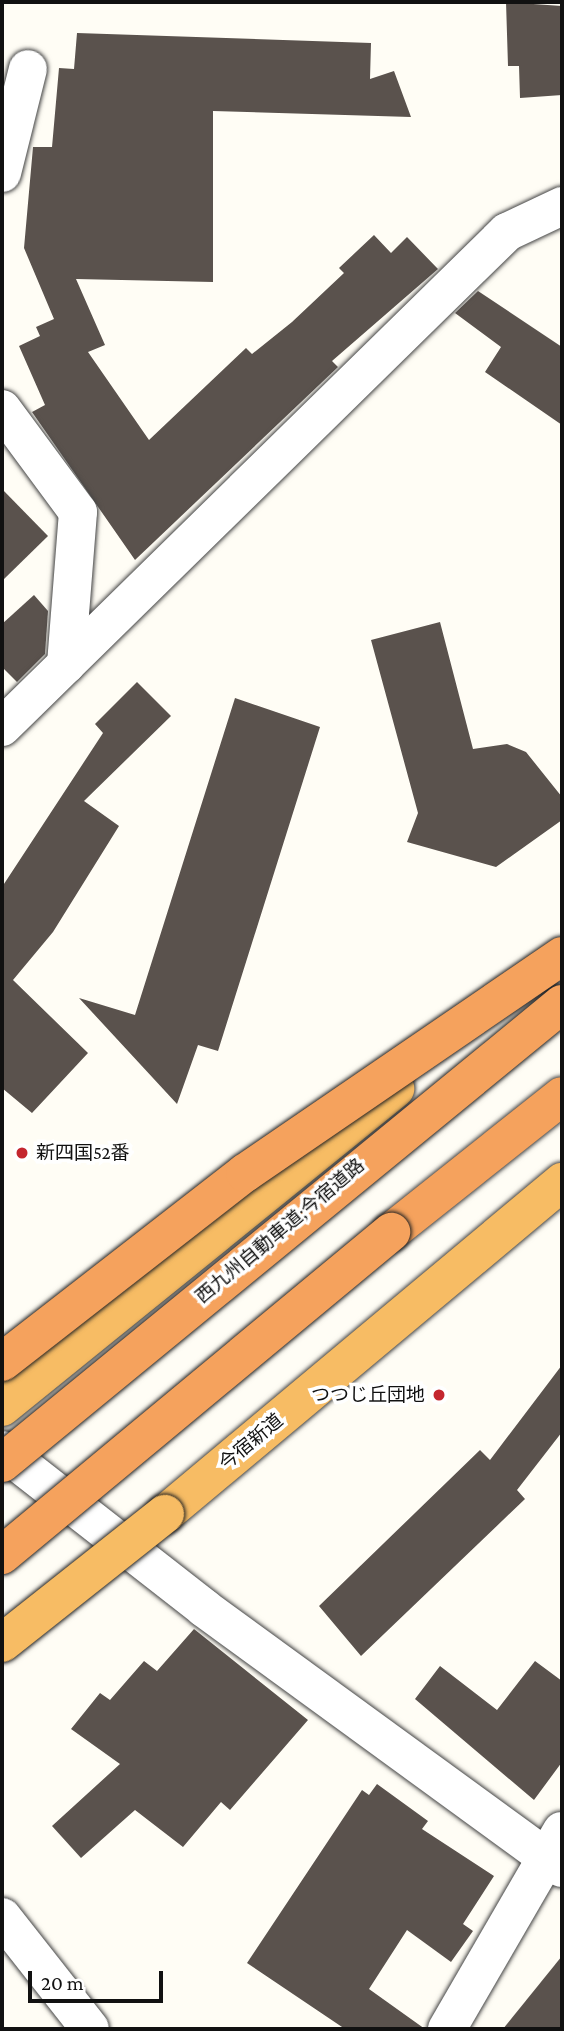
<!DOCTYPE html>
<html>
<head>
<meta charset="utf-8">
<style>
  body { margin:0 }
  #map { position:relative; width:564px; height:2031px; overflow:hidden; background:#fffdf5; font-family:"Crimson Pro","Noto Sans JP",serif }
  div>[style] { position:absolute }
  .building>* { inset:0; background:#5a524d }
  .roads { filter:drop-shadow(0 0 2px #444) drop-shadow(0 0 2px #444) }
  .minor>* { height:38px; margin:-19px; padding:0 19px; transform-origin:19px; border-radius:19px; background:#fff }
  .tertiary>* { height:38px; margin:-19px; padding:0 19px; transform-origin:19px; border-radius:19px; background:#fff }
  .trunk>* { height:38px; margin:-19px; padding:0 19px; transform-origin:19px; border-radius:19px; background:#f7bc64 }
  .motorway>* { height:38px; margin:-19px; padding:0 19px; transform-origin:19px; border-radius:19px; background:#f5a25d }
  .bridges { filter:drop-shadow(0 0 2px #222) drop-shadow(0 0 2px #222) }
  .trunk-bridge>* { height:38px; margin:-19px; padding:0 19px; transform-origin:19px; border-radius:19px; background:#f7bc64 }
  .motorway-bridge>* { height:38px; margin:-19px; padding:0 19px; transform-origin:19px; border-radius:19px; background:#f5a25d }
  .dots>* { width:19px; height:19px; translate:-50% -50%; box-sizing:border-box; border:4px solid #fff; border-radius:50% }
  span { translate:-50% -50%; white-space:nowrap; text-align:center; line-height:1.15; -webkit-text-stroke:7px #fff; paint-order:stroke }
  .poi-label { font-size:19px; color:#111 }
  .left { translate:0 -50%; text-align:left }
  .right { translate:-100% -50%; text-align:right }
  .street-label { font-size:19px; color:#111 }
  .frame { position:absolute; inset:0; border:4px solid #111; pointer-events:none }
  .scale { position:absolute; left:28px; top:1971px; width:135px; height:32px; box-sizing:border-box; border:4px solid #111; border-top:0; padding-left:9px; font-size:21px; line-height:24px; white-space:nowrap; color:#111; -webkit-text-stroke:5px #fff; paint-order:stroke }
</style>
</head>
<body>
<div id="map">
  <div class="building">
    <div style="clip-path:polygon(506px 2px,562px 6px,562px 95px,520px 98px,519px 66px,508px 66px)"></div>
    <div style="clip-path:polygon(77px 33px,371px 43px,370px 79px,394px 71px,411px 117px,213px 111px,213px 282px,76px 279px,105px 345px,88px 352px,149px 440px,246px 348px,252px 354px,292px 322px,344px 273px,339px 268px,374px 235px,391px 253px,407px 237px,438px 269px,332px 361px,338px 367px,135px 560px,32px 412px,45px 405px,19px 346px,40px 336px,36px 327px,54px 319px,24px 248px,33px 147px,52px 147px,59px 68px,74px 69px)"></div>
    <div style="clip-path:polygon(478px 291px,562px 347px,562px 425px,485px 372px,501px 347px,455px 313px)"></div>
    <div style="clip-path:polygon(2px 489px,48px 536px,2px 581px)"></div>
    <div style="clip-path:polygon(34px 595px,48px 611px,45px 654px,17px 682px,2px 667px,2px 624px)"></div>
    <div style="clip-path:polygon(440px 622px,473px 749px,507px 744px,526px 752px,562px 797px,562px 820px,496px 867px,407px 842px,418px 813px,371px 640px)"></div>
    <div style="clip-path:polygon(137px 682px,171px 716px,84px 801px,119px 826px,53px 932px,13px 980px,88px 1053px,32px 1113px,2px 1088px,2px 887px,103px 733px,95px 724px)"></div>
    <div style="clip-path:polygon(235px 698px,320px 727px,218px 1051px,198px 1045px,177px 1104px,79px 998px,135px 1015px)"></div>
    <div style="clip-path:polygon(562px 1365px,562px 1432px,517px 1490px,525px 1499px,361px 1656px,319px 1606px,480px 1450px,490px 1460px)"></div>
    <div style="clip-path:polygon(194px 1629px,308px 1720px,230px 1810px,221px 1802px,183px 1847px,135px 1810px,81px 1858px,52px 1826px,120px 1764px,71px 1729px,100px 1693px,110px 1700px,144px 1661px,157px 1671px)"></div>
    <div style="clip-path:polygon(535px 1661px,562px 1681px,562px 1762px,534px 1800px,415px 1699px,440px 1666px,497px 1710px)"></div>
    <div style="clip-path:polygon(377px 1784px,428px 1821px,422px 1829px,494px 1876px,463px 1924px,473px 1931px,451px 1962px,407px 1930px,369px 1989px,425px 2029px,345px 2029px,247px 1963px,362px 1790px,369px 1795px)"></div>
    <div style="clip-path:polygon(562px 1956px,562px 2029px,503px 2029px)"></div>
  </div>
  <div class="roads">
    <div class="minor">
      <div style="left:2px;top:173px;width:107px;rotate:-76deg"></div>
      <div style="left:2px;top:409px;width:128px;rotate:53.6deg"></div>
      <div style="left:78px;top:512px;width:153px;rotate:94.5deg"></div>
      <div style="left:2px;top:727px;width:707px;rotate:-44.43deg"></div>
      <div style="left:507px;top:232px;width:61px;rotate:-25.3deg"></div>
      <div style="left:2px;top:1450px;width:256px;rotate:38deg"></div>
      <div style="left:204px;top:1608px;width:423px;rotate:36.1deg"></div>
      <div style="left:2px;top:1917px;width:142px;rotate:51.8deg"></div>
      <div style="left:447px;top:2029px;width:229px;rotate:-59.9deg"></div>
    </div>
    <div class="tertiary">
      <div style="left:546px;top:1857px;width:19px;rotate:35deg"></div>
    </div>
    <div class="trunk">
      <div style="left:2px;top:1407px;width:506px;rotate:-38.98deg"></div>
      <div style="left:165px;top:1514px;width:518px;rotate:-39.9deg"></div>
    </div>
    <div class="motorway">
      <div style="left:391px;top:1232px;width:218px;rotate:-38.5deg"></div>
    </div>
  </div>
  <div class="bridges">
    <div class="trunk-bridge">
      <div style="left:2px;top:1643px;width:208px;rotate:-38.4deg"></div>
    </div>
    <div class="motorway-bridge">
      <div style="left:2px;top:1362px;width:308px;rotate:-37.9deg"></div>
      <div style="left:245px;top:1173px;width:384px;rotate:-34.4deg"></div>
      <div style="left:2px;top:1463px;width:724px;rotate:-39.34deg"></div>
      <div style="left:2px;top:1555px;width:506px;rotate:-39.7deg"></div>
    </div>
  </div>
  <div class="dots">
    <div style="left:22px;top:1153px;background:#c4262e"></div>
    <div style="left:439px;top:1395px;background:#c4262e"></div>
  </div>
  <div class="poi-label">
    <span class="left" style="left:36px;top:1153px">新四国52番</span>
    <span class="right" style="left:425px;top:1395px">つつじ丘団地</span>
  </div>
  <div class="street-label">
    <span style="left:280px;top:1231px;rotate:-40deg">西九州自動車道;今宿道路</span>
    <span style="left:251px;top:1442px;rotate:-40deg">今宿新道</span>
  </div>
  <div class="frame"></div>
  <div class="scale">20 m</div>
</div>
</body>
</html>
